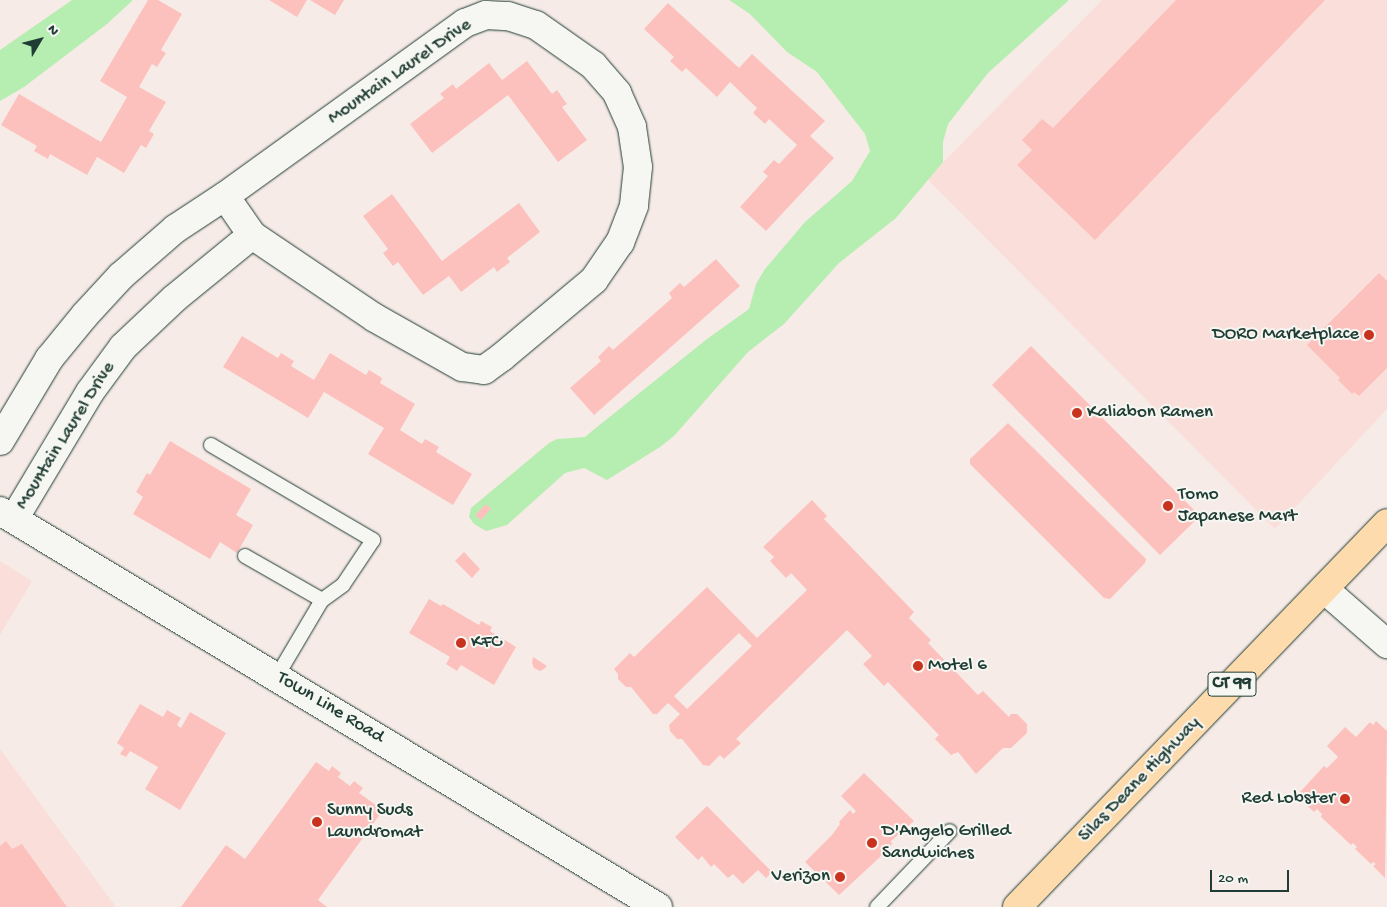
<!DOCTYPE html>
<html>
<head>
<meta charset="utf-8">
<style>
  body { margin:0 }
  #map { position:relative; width:1387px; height:907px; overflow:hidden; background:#f7ebe7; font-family:"Gochi Hand",sans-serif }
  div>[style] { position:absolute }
  .built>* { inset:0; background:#f9deda }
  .green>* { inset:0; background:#b6eeb1 }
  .building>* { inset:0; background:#fdc1bd }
  .roads { filter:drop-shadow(0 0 1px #1f3d34) drop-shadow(0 0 1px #1f3d34) }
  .service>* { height:14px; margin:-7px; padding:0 7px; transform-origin:7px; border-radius:7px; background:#f6f6f2 }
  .minor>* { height:28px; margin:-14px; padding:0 14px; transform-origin:14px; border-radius:14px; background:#f6f6f2 }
  .tertiary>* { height:28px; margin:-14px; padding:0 14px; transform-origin:14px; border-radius:14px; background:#f6f6f2 }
  .primary>* { height:28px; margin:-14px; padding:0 14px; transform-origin:14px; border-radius:14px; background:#fedbac }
  .dots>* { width:14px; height:14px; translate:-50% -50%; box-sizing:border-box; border:2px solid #f6f6f2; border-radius:50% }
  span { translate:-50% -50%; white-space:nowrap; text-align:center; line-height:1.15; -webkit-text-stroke:4px #f6f6f2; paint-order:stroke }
  .shield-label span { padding:1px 4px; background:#f6f6f2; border:1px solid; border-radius:4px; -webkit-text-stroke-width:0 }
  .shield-label { font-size:18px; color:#1f3d34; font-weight:700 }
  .street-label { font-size:19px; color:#1f3d34 }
  .poi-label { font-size:19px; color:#1f3d34 }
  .right { translate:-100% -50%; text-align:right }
  .left { translate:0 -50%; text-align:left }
  .north { position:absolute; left:15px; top:15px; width:50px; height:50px; -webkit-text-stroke:4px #f6f6f2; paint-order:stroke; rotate:53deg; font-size:14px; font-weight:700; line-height:20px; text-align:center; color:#1f3d34 }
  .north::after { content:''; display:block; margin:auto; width:18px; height:22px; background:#1f3d34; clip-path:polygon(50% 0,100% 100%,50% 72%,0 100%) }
  .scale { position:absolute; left:1210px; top:870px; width:79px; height:22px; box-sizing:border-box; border:2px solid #1f3d34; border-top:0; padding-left:6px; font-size:15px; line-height:18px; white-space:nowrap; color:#1f3d34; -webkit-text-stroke:4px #f6f6f2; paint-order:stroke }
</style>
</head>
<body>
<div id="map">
  <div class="built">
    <div style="clip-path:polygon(1102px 0,1387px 0,1387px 409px,1275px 529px,927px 179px)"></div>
    <div style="clip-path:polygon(0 561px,32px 581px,0 635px)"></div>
    <div style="clip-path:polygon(0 749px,116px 907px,0 907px)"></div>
  </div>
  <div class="green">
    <div style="clip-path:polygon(72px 0,133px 0,107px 24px,24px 87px,0 101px,0 50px)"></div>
    <div style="clip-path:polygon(729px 0,1069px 0,988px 73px,948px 124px,943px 142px,943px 162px,896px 218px,839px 263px,784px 324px,748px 352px,674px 436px,660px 447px,607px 480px,584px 468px,565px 473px,507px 525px,486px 531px,474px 524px,469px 517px,471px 508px,549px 443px,557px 439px,585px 437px,592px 431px,707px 339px,749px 309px,756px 284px,765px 269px,805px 222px,852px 181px,870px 151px,865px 134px,817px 72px,787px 52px,750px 14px)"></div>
  </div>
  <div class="building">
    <div style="clip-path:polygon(148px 0,158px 0,182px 14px,161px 50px,166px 53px,157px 67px,152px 64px,139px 87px,166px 102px,149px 131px,154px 134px,146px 148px,141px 145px,124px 173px,97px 157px,87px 175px,50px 154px,48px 159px,34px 151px,37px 146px,1px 125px,19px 94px,101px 142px,127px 97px,100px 81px)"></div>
    <div style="clip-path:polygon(269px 0,307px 0,297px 17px)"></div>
    <div style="clip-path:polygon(310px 0,344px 0,335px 15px)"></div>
    <div style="clip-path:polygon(1176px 0,1325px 0,1095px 240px,1017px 165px,1032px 150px,1022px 140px,1042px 119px,1053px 128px)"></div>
    <div style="clip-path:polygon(668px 3px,739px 68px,752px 54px,825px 121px,810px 136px,834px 158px,766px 231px,740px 207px,768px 176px,763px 172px,774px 160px,779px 164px,797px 145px,769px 119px,765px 124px,753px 113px,757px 108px,730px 82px,717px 97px,686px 68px,682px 72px,670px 61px,674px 57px,644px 29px)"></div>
    <div style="clip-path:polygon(527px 61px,552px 94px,557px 90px,567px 104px,562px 107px,587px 140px,558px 162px,508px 95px,432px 153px,410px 124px,444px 98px,440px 94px,453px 84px,456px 89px,489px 63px,502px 80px)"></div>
    <div style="clip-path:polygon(392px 194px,442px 261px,519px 203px,540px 232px,507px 258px,510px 262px,497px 272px,494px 267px,461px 292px,449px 276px,423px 295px,398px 262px,393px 266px,383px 253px,388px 249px,363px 216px)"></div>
    <div style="clip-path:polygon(716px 259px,740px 286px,594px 415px,570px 388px,601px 361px,598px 357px,609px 346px,613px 350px,672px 298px,669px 293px,680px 283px,684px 287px)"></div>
    <div style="clip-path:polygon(1379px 273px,1387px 281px,1387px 368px,1359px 396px,1354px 392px,1352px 394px,1338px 380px,1340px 378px,1307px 345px)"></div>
    <div style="clip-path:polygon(242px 336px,278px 358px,281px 353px,294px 361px,291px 366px,314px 380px,330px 353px,366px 375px,369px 370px,382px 378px,380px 383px,415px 404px,400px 430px,422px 444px,425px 439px,439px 447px,436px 452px,472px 474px,453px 505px,368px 454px,384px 428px,324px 392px,308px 418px,223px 367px)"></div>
    <div style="clip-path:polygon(1031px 346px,1200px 516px,1160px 555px,992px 385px)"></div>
    <div style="clip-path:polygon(1008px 423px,1146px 559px,1145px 563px,1110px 599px,1104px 598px,970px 464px,970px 459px)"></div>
    <div style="clip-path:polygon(170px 441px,251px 489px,236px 515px,253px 525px,237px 553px,220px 542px,210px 559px,133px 514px,143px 497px,136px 492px,147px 473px,150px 475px)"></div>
    <div style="clip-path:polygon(evenodd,812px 500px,827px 516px,824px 519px,914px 612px,909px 618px,931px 640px,928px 643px,978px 695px,983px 691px,1009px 717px,1011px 714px,1017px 714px,1027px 724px,1027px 733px,1011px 748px,1003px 748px,976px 774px,958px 752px,951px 755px,935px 739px,939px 735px,888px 682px,884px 686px,863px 664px,872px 656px,847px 630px,736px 739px,741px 743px,724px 759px,720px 755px,709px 766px,703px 765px,682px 739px,677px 739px,670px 731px,669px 725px,680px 714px,668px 703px,657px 714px,653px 714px,631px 687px,626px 687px,618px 679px,618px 674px,614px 669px,630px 653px,634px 657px,707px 587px,757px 638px,807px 590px,791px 573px,786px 578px,770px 561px,774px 557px,763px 547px,812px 500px,739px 633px,752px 646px,687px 709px,674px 696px,739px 633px)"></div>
    <div style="clip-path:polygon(486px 504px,491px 509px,481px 520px,475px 515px)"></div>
    <div style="clip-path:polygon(464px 552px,480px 569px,472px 578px,455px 561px)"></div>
    <div style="clip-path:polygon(429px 599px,441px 606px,443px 604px,479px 625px,481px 621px,492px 627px,490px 631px,516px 647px,494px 685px,461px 665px,457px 671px,446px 664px,450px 657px,409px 633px)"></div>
    <div style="clip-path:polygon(533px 657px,547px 666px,544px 669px,540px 671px,534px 668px,532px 663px)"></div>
    <div style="clip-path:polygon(140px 704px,163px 717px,167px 710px,181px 718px,177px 725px,181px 728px,190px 712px,226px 733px,180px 810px,145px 789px,158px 767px,130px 751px,126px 757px,120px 754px,124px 748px,117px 743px)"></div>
    <div style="clip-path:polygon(1376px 721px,1387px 731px,1385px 878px,1373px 866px,1376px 864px,1373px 862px,1371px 864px,1355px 849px,1357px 847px,1353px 843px,1351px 845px,1321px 817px,1322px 814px,1317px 809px,1314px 812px,1302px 801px,1305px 797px,1300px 792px,1324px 766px,1327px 768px,1338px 757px,1327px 746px,1345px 727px,1356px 737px,1370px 722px,1373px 725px)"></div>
    <div style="clip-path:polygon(316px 762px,329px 771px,332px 766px,341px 773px,338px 777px,350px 786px,354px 781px,363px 788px,359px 793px,383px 810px,318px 900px,327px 907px,181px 907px,226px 845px,245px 859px)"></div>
    <div style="clip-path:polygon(864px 773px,914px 821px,891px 841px,892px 844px,879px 858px,839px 895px,805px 862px,832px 835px,840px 824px,839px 822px,850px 810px,853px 814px,856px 811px,841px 796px)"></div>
    <div style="clip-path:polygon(707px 806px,772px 872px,766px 878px,758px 870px,743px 884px,733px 874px,728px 878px,714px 864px,711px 867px,702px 856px,698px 860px,675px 837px)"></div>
    <div style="clip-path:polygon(6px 841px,12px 849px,22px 844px,67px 907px,0 907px,0 846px)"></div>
  </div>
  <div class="roads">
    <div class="service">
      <div style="left:211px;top:445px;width:188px;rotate:30.4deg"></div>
      <div style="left:373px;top:540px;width:54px;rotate:123.7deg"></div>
      <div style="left:343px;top:585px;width:26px;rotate:144deg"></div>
      <div style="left:322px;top:600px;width:88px;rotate:120.6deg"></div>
      <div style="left:245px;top:556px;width:89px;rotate:29.7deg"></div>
      <div style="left:877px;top:907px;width:105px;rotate:-46.2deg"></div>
    </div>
    <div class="minor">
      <div style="left:486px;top:15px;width:22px;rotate:3deg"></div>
      <div style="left:508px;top:16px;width:29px;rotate:18deg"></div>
      <div style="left:536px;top:25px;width:70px;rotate:35.1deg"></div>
      <div style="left:593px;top:65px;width:37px;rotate:49deg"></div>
      <div style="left:617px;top:93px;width:37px;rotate:66deg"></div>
      <div style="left:632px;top:127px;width:40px;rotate:81.5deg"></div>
      <div style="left:638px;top:167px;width:39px;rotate:96deg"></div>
      <div style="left:634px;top:206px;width:39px;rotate:111deg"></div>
      <div style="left:620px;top:242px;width:46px;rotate:124.4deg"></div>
      <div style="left:594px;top:280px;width:120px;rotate:140.1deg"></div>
      <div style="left:502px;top:357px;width:22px;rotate:144deg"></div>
      <div style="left:484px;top:370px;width:22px;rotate:-172deg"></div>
      <div style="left:462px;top:367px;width:100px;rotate:-150.6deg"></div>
      <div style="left:375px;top:318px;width:148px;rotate:-146deg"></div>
      <div style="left:252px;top:235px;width:47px;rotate:-124.7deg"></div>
      <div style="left:225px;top:196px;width:296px;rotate:-35.8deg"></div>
      <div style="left:465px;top:23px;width:22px;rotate:-21deg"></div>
      <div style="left:0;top:441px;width:96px;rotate:-59.1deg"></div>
      <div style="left:49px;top:359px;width:57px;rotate:-50.7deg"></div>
      <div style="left:85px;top:315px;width:53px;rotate:-47.3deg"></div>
      <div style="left:121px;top:276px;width:72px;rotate:-41deg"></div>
      <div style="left:175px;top:229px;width:60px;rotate:-33.4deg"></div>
      <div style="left:14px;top:519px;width:148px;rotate:-59.1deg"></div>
      <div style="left:90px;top:392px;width:56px;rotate:-53.7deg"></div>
      <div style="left:123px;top:347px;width:71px;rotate:-43.3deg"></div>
      <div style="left:175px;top:298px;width:99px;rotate:-39.3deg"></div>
      <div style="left:1324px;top:589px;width:84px;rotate:41.1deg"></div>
    </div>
    <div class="tertiary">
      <div style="left:0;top:511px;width:768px;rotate:31.04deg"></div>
    </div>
    <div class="primary">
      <div style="left:1017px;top:907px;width:533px;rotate:-46.06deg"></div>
    </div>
  </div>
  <div class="dots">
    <div style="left:1369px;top:335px;background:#c8321e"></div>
    <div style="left:1077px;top:413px;background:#c8321e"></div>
    <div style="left:1168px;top:506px;background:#c8321e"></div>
    <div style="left:461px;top:643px;background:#c8321e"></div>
    <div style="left:918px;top:666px;background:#c8321e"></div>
    <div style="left:1345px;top:799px;background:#c8321e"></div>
    <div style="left:317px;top:822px;background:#c8321e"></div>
    <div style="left:872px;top:843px;background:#c8321e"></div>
    <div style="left:840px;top:877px;background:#c8321e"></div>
  </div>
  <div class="shield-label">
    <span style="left:1232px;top:684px">CT 99</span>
  </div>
  <div class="street-label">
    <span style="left:400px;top:72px;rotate:-35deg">Mountain Laurel Drive</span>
    <span style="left:66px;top:436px;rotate:-58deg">Mountain Laurel Drive</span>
    <span style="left:330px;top:708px;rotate:31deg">Town Line Road</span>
    <span style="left:1140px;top:780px;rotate:-46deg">Silas Deane Highway</span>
  </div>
  <div class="poi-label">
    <span class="right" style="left:1359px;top:335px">DORO Marketplace</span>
    <span class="left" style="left:1087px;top:413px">Kaliabon Ramen</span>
    <span class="left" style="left:1178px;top:506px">Tomo<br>Japanese Mart</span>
    <span class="left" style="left:471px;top:643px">KFC</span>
    <span class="left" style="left:928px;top:666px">Motel 6</span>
    <span class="right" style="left:1335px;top:799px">Red Lobster</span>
    <span class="left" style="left:327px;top:822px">Sunny Suds<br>Laundromat</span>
    <span class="left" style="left:882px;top:843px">D'Angelo Grilled<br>Sandwiches</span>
    <span class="right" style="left:830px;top:877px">Verizon</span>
  </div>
  <div class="north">N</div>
  <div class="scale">20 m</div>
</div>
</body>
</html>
